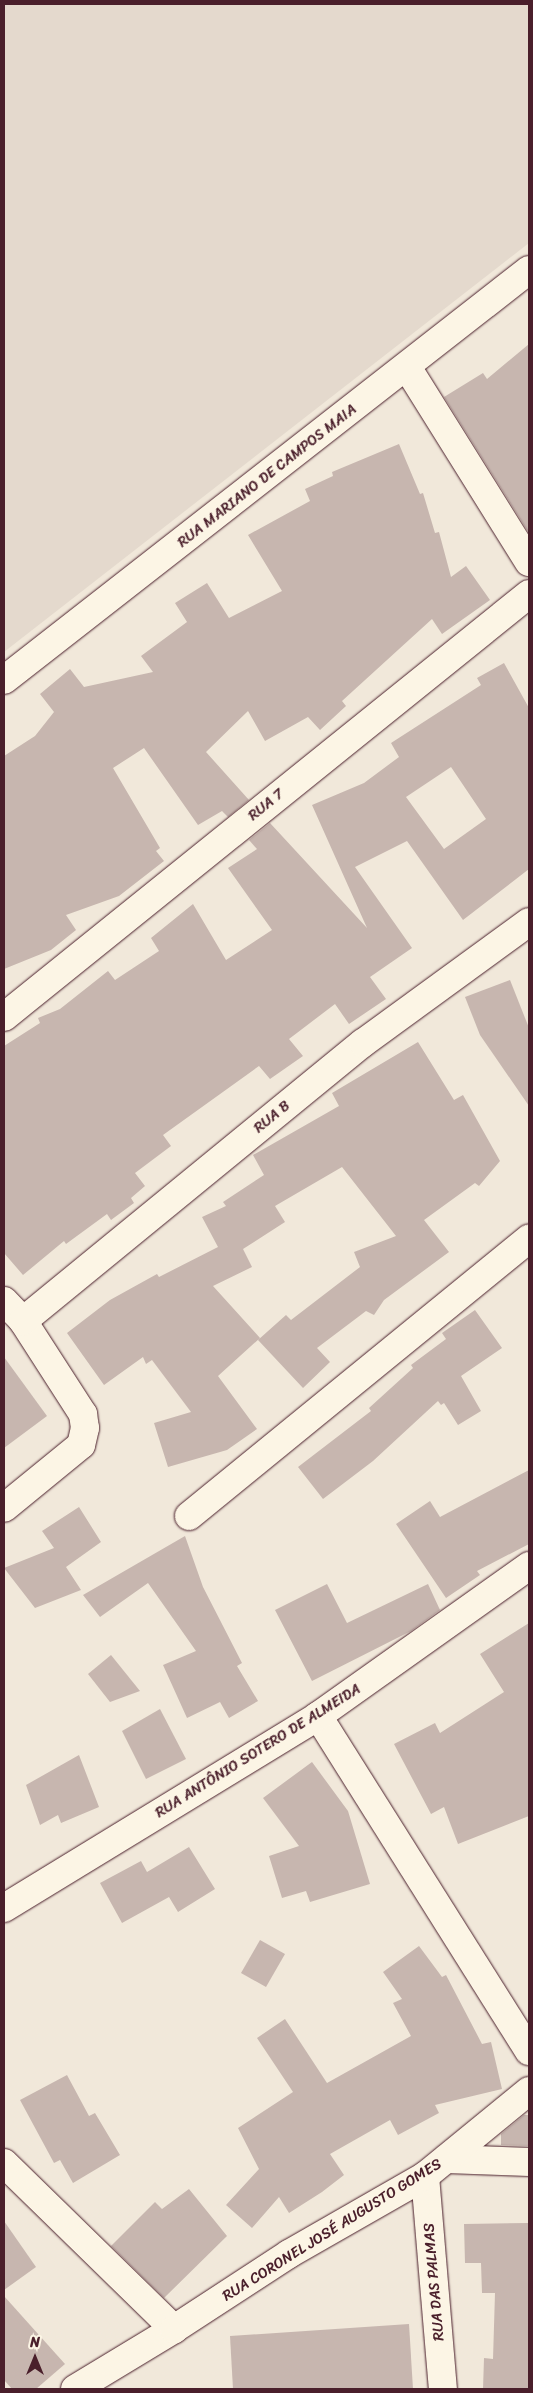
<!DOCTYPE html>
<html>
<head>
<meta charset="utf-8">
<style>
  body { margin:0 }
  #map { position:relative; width:533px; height:2393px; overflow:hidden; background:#f1e8da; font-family:Sriracha,sans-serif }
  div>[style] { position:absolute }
  .built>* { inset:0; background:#e4d9cd }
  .building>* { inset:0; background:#c7b6af }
  .roads { filter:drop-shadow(0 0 1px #4a1f2b) drop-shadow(0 0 1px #4a1f2b) }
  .minor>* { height:28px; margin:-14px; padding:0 14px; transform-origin:14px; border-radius:14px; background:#fcf5e5 }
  span { translate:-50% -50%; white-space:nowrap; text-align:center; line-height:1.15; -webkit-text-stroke:4px #fcf5e5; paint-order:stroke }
  .street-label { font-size:15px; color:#4a1f2b }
  .frame { position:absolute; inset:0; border:5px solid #4a1f2b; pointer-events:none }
  .north { position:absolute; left:10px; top:2333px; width:50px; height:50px; -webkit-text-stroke:4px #fcf5e5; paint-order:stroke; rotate:0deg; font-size:14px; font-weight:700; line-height:20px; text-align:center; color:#4a1f2b }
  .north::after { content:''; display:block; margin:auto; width:18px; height:22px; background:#4a1f2b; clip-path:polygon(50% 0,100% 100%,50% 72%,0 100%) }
</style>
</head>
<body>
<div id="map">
  <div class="built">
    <div style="clip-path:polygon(4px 4px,529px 4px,529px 243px,4px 652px)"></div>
  </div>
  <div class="building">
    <div style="clip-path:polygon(529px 344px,529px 533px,444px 397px,483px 373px,487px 379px)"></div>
    <div style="clip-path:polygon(399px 444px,420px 494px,423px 493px,435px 533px,439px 532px,451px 577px,466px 566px,490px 600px,442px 634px,432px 619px,342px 701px,346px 706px,320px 730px,308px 717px,265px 741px,248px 711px,206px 752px,249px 800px,228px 817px,222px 811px,198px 825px,144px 748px,113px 768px,160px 848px,156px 851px,164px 861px,119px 896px,66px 915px,76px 930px,51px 950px,4px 969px,4px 756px,35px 736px,54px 712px,40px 694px,70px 669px,84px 687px,153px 672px,141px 656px,187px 622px,175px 603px,207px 583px,229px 618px,282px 591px,248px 535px,310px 501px,305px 489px,333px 476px,332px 472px)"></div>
    <div style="clip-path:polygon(evenodd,504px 663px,529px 708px,529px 869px,463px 920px,407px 841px,355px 867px,412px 948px,370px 977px,386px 999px,349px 1024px,335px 1004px,289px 1039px,303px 1056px,270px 1079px,259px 1066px,163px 1135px,171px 1146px,135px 1173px,145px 1186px,131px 1198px,134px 1203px,111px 1220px,107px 1214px,66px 1244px,64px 1241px,23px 1275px,4px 1253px,4px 1046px,40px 1023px,38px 1018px,60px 1009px,108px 971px,115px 980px,159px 951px,151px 938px,193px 904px,226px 960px,272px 930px,228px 868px,257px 849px,249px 840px,270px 823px,367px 928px,312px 805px,364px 783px,399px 757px,391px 743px,481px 685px,477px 678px,504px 663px,451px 767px,486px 819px,444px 849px,406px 797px,451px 767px)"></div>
    <div style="clip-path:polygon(510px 980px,529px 1028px,529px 1106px,480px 1035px,465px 997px)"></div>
    <div style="clip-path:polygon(418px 1042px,454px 1100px,463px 1095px,500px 1161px,479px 1186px,475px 1183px,424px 1220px,449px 1252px,384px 1300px,374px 1315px,366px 1311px,317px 1348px,330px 1362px,303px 1388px,258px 1340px,286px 1315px,291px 1320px,360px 1267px,354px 1252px,396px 1236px,342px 1167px,275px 1206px,285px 1222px,243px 1249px,252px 1267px,213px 1286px,260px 1338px,218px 1376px,257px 1429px,227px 1450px,168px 1467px,154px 1423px,191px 1412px,152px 1360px,146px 1364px,143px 1357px,104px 1385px,67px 1333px,110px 1300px,157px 1274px,159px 1277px,218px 1247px,202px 1217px,226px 1206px,223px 1202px,264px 1175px,253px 1155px,339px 1106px,332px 1093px)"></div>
    <div style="clip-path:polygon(475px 1310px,502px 1348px,461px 1376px,481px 1411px,458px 1425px,444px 1403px,441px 1405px,438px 1401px,373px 1461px,323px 1499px,298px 1467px,371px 1411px,369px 1408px,413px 1368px,411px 1365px,446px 1339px,442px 1333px)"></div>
    <div style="clip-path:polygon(4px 1357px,47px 1416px,4px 1448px)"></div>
    <div style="clip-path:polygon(529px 1470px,529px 1544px,477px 1571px,480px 1575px,446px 1598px,396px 1524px,430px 1501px,440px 1517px)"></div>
    <div style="clip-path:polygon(79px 1507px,101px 1542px,66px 1567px,81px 1590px,35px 1608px,4px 1568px,54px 1548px,42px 1531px)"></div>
    <div style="clip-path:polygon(185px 1536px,203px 1587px,242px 1663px,237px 1666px,258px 1701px,229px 1718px,220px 1702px,187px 1718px,163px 1665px,196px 1651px,148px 1583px,100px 1617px,83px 1595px)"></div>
    <div style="clip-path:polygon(327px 1584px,347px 1623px,428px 1584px,440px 1610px,411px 1631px,312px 1681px,275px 1610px)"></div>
    <div style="clip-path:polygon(529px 1623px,529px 1816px,458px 1844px,444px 1807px,431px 1814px,394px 1744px,435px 1723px,440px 1733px,504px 1692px,480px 1654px)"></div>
    <div style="clip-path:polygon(111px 1655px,140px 1691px,110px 1702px,88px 1674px)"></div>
    <div style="clip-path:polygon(160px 1709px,186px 1759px,146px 1779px,122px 1731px)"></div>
    <div style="clip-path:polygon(79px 1755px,99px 1807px,61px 1823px,58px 1815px,40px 1825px,26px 1785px)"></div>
    <div style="clip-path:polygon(312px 1762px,348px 1811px,370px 1884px,310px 1902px,306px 1891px,282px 1898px,269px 1856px,299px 1846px,263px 1798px)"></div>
    <div style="clip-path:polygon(189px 1847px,215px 1889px,178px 1912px,169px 1897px,122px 1923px,100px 1883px,141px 1861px,147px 1872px)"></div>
    <div style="clip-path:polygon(260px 1940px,285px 1954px,266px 1987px,241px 1973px)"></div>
    <div style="clip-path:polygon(419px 1946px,442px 1977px,446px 1975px,482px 2044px,491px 2042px,502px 2089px,435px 2105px,439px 2113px,398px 2135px,390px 2120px,330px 2154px,344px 2175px,322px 2192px,289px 2213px,279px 2197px,252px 2228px,226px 2205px,259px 2169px,238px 2128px,293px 2092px,257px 2038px,285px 2019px,327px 2083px,411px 2036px,393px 2003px,402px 1999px,383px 1972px)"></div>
    <div style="clip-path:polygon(67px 2075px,89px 2116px,95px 2113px,120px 2155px,73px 2183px,60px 2160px,54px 2163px,20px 2100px)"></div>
    <div style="clip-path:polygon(524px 2115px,529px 2115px,529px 2146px,501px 2145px,501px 2134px)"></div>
    <div style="clip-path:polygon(189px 2189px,227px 2236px,164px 2298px,111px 2246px,155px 2202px,162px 2209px)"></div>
    <div style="clip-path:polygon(4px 2221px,36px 2267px,4px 2290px)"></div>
    <div style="clip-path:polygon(529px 2223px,529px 2389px,483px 2389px,484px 2358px,493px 2359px,495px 2293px,482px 2293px,481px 2263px,465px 2263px,464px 2224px)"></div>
    <div style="clip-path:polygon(4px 2296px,65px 2364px,36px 2389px,12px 2389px,4px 2380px)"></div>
    <div style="clip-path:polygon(409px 2324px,413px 2389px,233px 2389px,230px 2336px)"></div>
  </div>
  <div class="roads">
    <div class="minor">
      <div style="left:407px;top:367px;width:230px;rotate:58deg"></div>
      <div style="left:4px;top:680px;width:666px;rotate:-37.99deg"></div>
      <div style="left:4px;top:1017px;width:674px;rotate:-38.86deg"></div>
      <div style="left:4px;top:1301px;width:28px;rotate:46deg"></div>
      <div style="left:23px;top:1321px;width:111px;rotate:57.2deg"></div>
      <div style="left:83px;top:1414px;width:14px;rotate:82deg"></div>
      <div style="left:85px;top:1428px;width:17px;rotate:103deg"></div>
      <div style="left:81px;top:1445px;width:99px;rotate:140.7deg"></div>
      <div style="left:23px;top:1321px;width:439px;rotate:-39.3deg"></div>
      <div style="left:363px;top:1043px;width:205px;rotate:-36.1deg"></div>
      <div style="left:189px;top:1516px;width:439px;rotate:-39.2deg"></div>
      <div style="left:318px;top:1716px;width:396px;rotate:57.8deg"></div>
      <div style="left:4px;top:1908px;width:368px;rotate:-31.4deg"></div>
      <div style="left:318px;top:1716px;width:259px;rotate:-35.4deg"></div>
      <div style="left:447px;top:2159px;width:82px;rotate:2.1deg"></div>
      <div style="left:4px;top:2163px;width:238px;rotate:44.3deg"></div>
      <div style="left:425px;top:2176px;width:214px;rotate:85.2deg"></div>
      <div style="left:75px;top:2389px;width:116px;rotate:-31.2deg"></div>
      <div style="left:174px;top:2329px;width:137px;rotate:-33.1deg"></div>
      <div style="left:289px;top:2254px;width:157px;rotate:-29.8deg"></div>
      <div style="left:425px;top:2176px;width:134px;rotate:-39.3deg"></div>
    </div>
  </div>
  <div class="street-label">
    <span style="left:267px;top:476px;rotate:-38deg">RUA MARIANO DE CAMPOS MAIA</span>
    <span style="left:266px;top:805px;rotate:-39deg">RUA 7</span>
    <span style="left:272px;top:1117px;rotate:-39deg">RUA B</span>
    <span style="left:258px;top:1751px;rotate:-32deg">RUA ANTÔNIO SOTERO DE ALMEIDA</span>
    <span style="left:332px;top:2230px;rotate:-32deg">RUA CORONEL JOSÉ AUGUSTO GOMES</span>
    <span style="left:434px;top:2282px;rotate:-95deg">RUA DAS PALMAS</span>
  </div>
  <div class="frame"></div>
  <div class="north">N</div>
</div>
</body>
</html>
